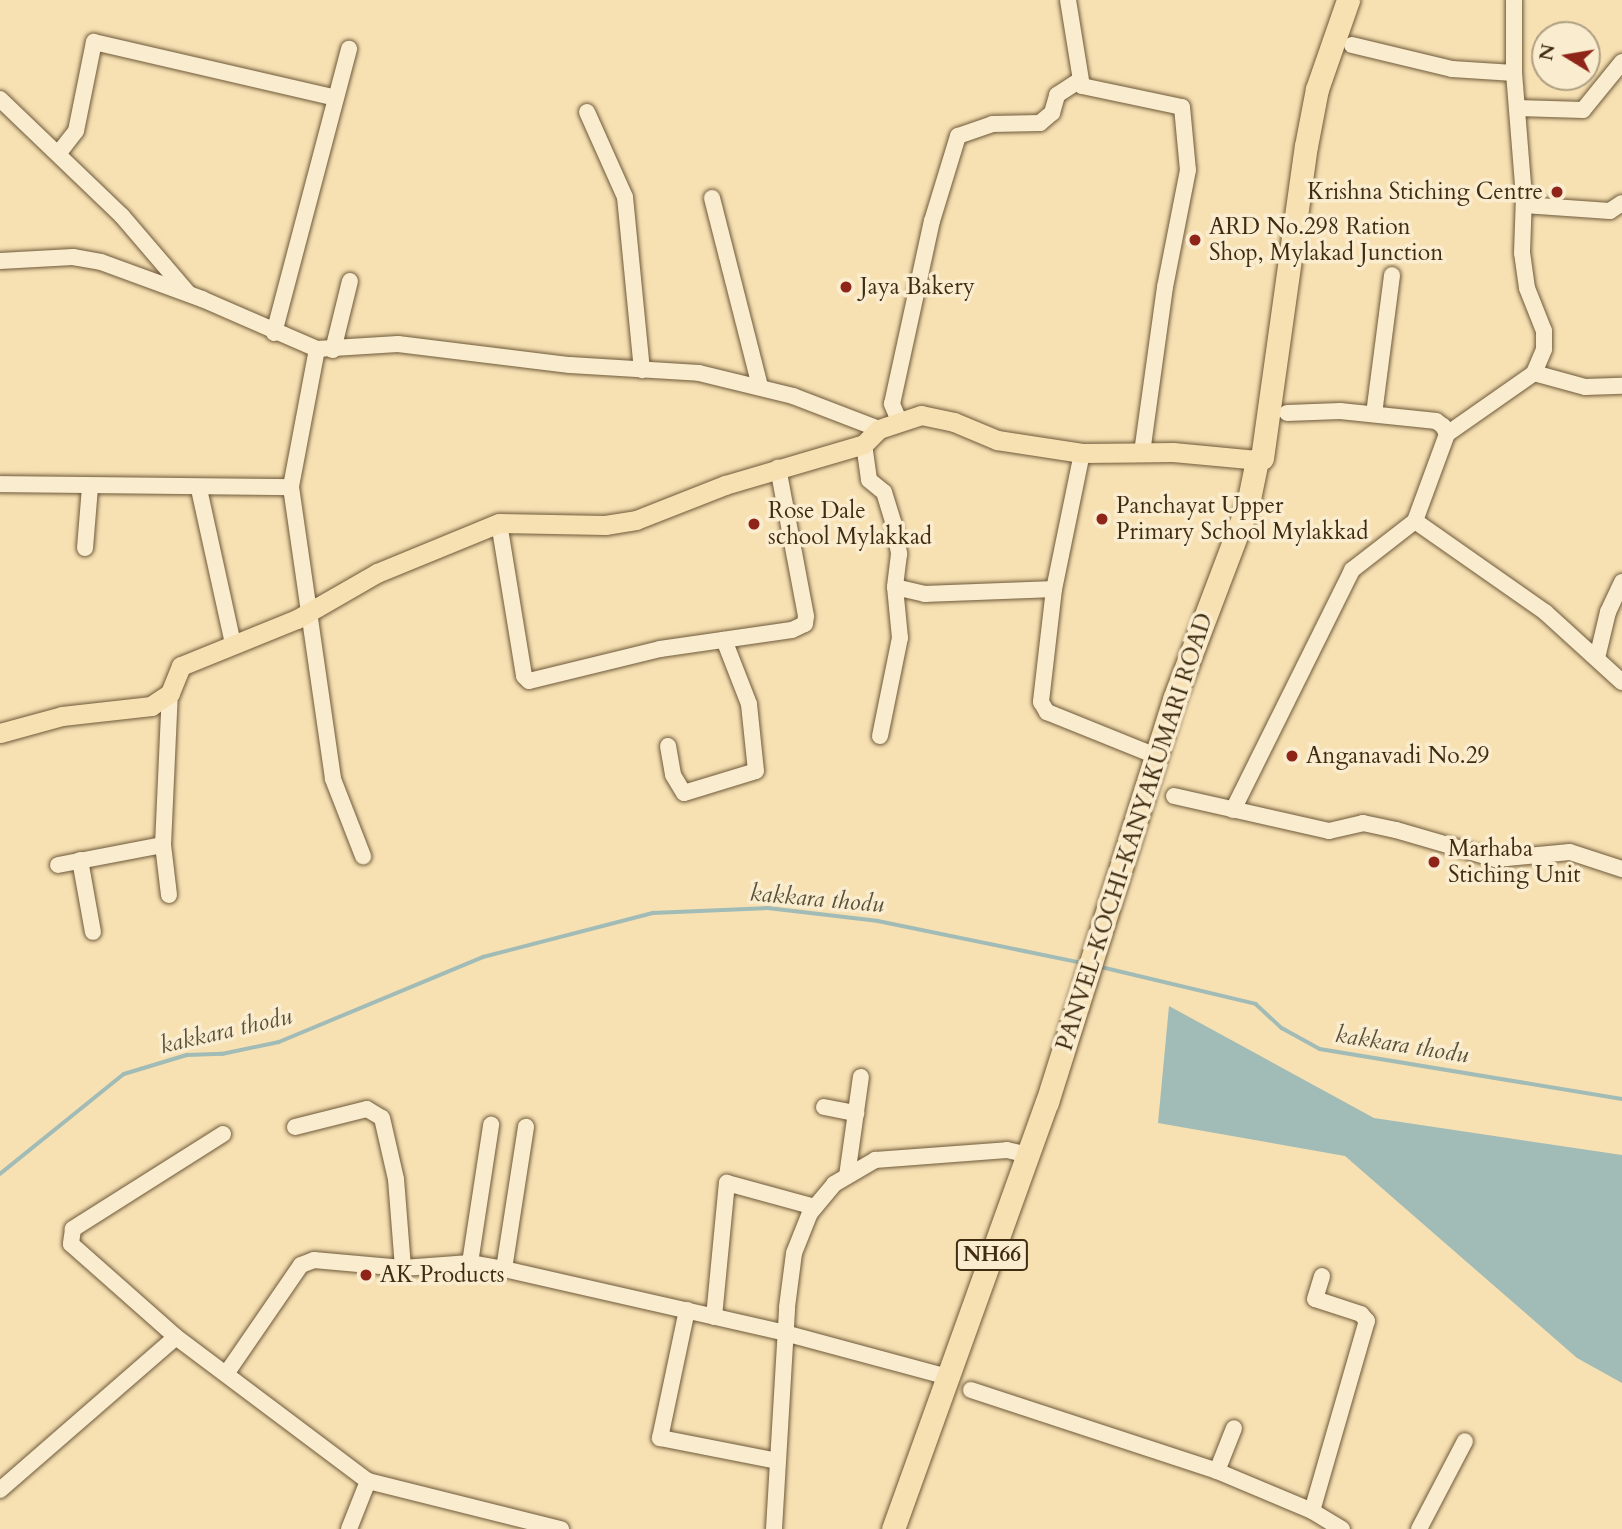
<!DOCTYPE html>
<html>
<head>
<meta charset="utf-8">
<style>
  body { margin:0 }
  #map { position:relative; width:1622px; height:1529px; overflow:hidden; background:#f7e1b3; font-family:Cardo,serif }
  div>[style] { position:absolute }
  .water>* { inset:0; background:#a1bbb7 }
  .stream>* { height:3.5px; margin:-1.75px; padding:0 1.75px; transform-origin:1.75px; border-radius:1.75px; background:#a1bbb7 }
  .roads { filter:drop-shadow(0 0 2px #6e593a) drop-shadow(0 0 2px #6e593a) }
  .minor>* { height:16px; margin:-8px; padding:0 8px; transform-origin:8px; border-radius:8px; background:#faecce }
  .major>* { height:19px; margin:-9.5px; padding:0 9.5px; transform-origin:9.5px; border-radius:9.5px; background:#f7e1b3 }
  .highway>* { height:23px; margin:-11.5px; padding:0 11.5px; transform-origin:11.5px; border-radius:11.5px; background:#f7e1b3 }
  .dots>* { width:19px; height:19px; translate:-50% -50%; box-sizing:border-box; border:4px solid #faecce; border-radius:50% }
  span { translate:-50% -50%; white-space:nowrap; text-align:center; line-height:1.15; -webkit-text-stroke:7px #faecce; paint-order:stroke }
  .shield-label span { padding:2px 5px; background:#faecce; border:2px solid; border-radius:5px; -webkit-text-stroke-width:0 }
  .shield-label { font-size:21px; color:#402c11; font-weight:700 }
  .poi-label { font-size:23px; color:#402c11 }
  .right { translate:-100% -50%; text-align:right }
  .left { translate:0 -50%; text-align:left }
  .street-label { font-size:23px; color:#402c11 }
  .water-label { font-size:24px; color:#58503a; font-style:italic }
  .north { position:absolute; left:1531px; top:21px; width:70px; height:70px; box-sizing:border-box; background:#faecce; border:2px solid #b09f82; border-radius:50%; rotate:281deg; font-size:19px; font-weight:700; line-height:28px; text-align:center; color:#402c11 }
  .north::after { content:''; display:block; margin:auto; width:24px; height:32px; background:#8f2418; clip-path:polygon(50% 0,100% 100%,50% 72%,0 100%) }
</style>
</head>
<body>
<div id="map">
  <div class="water">
    <div style="clip-path:polygon(1169px 1006px,1374px 1118px,1622px 1155px,1622px 1383px,1577px 1358px,1345px 1156px,1158px 1123px)"></div>
  </div>
  <div class="stream">
    <div style="left:1097px;top:966px;width:163px;rotate:13.4deg"></div>
    <div style="left:1256px;top:1004px;width:35px;rotate:43deg"></div>
    <div style="left:1282px;top:1028px;width:43px;rotate:28.9deg"></div>
    <div style="left:1320px;top:1049px;width:306px;rotate:9.4deg"></div>
    <div style="left:0;top:1174px;width:159px;rotate:-38.9deg"></div>
    <div style="left:124px;top:1074px;width:66px;rotate:-16.8deg"></div>
    <div style="left:187px;top:1055px;width:35px;rotate:-2deg"></div>
    <div style="left:222px;top:1054px;width:58px;rotate:-11.9deg"></div>
    <div style="left:279px;top:1042px;width:221px;rotate:-22.6deg"></div>
    <div style="left:483px;top:957px;width:176px;rotate:-14.5deg"></div>
    <div style="left:653px;top:913px;width:115px;rotate:-2.5deg"></div>
    <div style="left:768px;top:908px;width:111px;rotate:6.7deg"></div>
    <div style="left:878px;top:921px;width:209px;rotate:11.6deg"></div>
  </div>
  <div class="roads">
    <div class="minor">
      <div style="left:1068px;top:0;width:87px;rotate:80.8deg"></div>
      <div style="left:1082px;top:86px;width:102px;rotate:11.9deg"></div>
      <div style="left:1182px;top:107px;width:63px;rotate:84.6deg"></div>
      <div style="left:1188px;top:170px;width:119px;rotate:101.1deg"></div>
      <div style="left:1165px;top:287px;width:167px;rotate:97.9deg"></div>
      <div style="left:1352px;top:45px;width:103px;rotate:13.5deg"></div>
      <div style="left:1452px;top:69px;width:62px;rotate:3.7deg"></div>
      <div style="left:0;top:99px;width:169px;rotate:43.8deg"></div>
      <div style="left:122px;top:216px;width:101px;rotate:49.4deg"></div>
      <div style="left:1517px;top:108px;width:66px;rotate:1.7deg"></div>
      <div style="left:1583px;top:110px;width:62px;rotate:-50.9deg"></div>
      <div style="left:587px;top:112px;width:93px;rotate:65.9deg"></div>
      <div style="left:625px;top:197px;width:174px;rotate:84.4deg"></div>
      <div style="left:58px;top:154px;width:29px;rotate:-52deg"></div>
      <div style="left:76px;top:131px;width:91px;rotate:-78.6deg"></div>
      <div style="left:94px;top:42px;width:248px;rotate:13deg"></div>
      <div style="left:712px;top:198px;width:195px;rotate:75.7deg"></div>
      <div style="left:1524px;top:205px;width:86px;rotate:4deg"></div>
      <div style="left:1610px;top:211px;width:14px;rotate:-34deg"></div>
      <div style="left:0;top:261px;width:73px;rotate:-3.1deg"></div>
      <div style="left:73px;top:257px;width:28px;rotate:10deg"></div>
      <div style="left:101px;top:262px;width:108px;rotate:20.1deg"></div>
      <div style="left:202px;top:299px;width:125px;rotate:23.5deg"></div>
      <div style="left:317px;top:349px;width:81px;rotate:-3.5deg"></div>
      <div style="left:398px;top:344px;width:173px;rotate:7deg"></div>
      <div style="left:570px;top:365px;width:129px;rotate:3.5deg"></div>
      <div style="left:699px;top:373px;width:97px;rotate:13.7deg"></div>
      <div style="left:793px;top:396px;width:92px;rotate:21deg"></div>
      <div style="left:274px;top:333px;width:294px;rotate:-75.2deg"></div>
      <div style="left:317px;top:349px;width:140px;rotate:100.7deg"></div>
      <div style="left:291px;top:487px;width:295px;rotate:81.8deg"></div>
      <div style="left:333px;top:779px;width:83px;rotate:68.7deg"></div>
      <div style="left:333px;top:350px;width:71px;rotate:-76.2deg"></div>
      <div style="left:1534px;top:373px;width:53px;rotate:15.4deg"></div>
      <div style="left:1585px;top:387px;width:37px;rotate:-2deg"></div>
      <div style="left:1287px;top:413px;width:53px;rotate:-2.2deg"></div>
      <div style="left:1340px;top:411px;width:97px;rotate:5.9deg"></div>
      <div style="left:1436px;top:421px;width:9px;rotate:36deg"></div>
      <div style="left:1443px;top:426px;width:9px;rotate:63deg"></div>
      <div style="left:1447px;top:434px;width:93px;rotate:110.2deg"></div>
      <div style="left:1415px;top:521px;width:159px;rotate:35deg"></div>
      <div style="left:1545px;top:612px;width:104px;rotate:42.3deg"></div>
      <div style="left:1374px;top:414px;width:140px;rotate:-82.6deg"></div>
      <div style="left:900px;top:423px;width:21px;rotate:-113deg"></div>
      <div style="left:892px;top:404px;width:187px;rotate:-77.7deg"></div>
      <div style="left:932px;top:221px;width:89px;rotate:-73deg"></div>
      <div style="left:958px;top:136px;width:36px;rotate:-19deg"></div>
      <div style="left:992px;top:124px;width:48px;rotate:-1.2deg"></div>
      <div style="left:1040px;top:123px;width:16px;rotate:-40deg"></div>
      <div style="left:1052px;top:113px;width:19px;rotate:-74deg"></div>
      <div style="left:1057px;top:95px;width:27px;rotate:-33deg"></div>
      <div style="left:1447px;top:434px;width:106px;rotate:-35deg"></div>
      <div style="left:1534px;top:373px;width:26px;rotate:-67deg"></div>
      <div style="left:1544px;top:349px;width:18px;rotate:-90deg"></div>
      <div style="left:1544px;top:331px;width:46px;rotate:-111.6deg"></div>
      <div style="left:1527px;top:288px;width:35px;rotate:-98deg"></div>
      <div style="left:1522px;top:253px;width:56px;rotate:-88deg"></div>
      <div style="left:1524px;top:197px;width:124px;rotate:-94.6deg"></div>
      <div style="left:1514px;top:73px;width:73px;rotate:-90deg"></div>
      <div style="left:864px;top:444px;width:36px;rotate:82deg"></div>
      <div style="left:869px;top:480px;width:19px;rotate:39deg"></div>
      <div style="left:884px;top:492px;width:31px;rotate:73deg"></div>
      <div style="left:893px;top:522px;width:33px;rotate:79deg"></div>
      <div style="left:899px;top:554px;width:33px;rotate:97deg"></div>
      <div style="left:1082px;top:453px;width:139px;rotate:101.6deg"></div>
      <div style="left:1054px;top:589px;width:114px;rotate:96.6deg"></div>
      <div style="left:1041px;top:702px;width:12px;rotate:59deg"></div>
      <div style="left:1047px;top:712px;width:118px;rotate:22deg"></div>
      <div style="left:0;top:484px;width:291px;rotate:0.6deg"></div>
      <div style="left:199px;top:489px;width:159px;rotate:77.6deg"></div>
      <div style="left:499px;top:523px;width:155px;rotate:80.7deg"></div>
      <div style="left:524px;top:676px;width:7px;rotate:45deg"></div>
      <div style="left:529px;top:681px;width:135px;rotate:-13.7deg"></div>
      <div style="left:660px;top:649px;width:133px;rotate:-8.2deg"></div>
      <div style="left:792px;top:630px;width:14px;rotate:-25deg"></div>
      <div style="left:805px;top:624px;width:8px;rotate:-83deg"></div>
      <div style="left:806px;top:616px;width:151px;rotate:-100.7deg"></div>
      <div style="left:85px;top:548px;width:61px;rotate:-85.3deg"></div>
      <div style="left:1597px;top:658px;width:47px;rotate:-76.6deg"></div>
      <div style="left:1608px;top:612px;width:33px;rotate:-65deg"></div>
      <div style="left:880px;top:736px;width:100px;rotate:-78.5deg"></div>
      <div style="left:900px;top:638px;width:51px;rotate:-95.6deg"></div>
      <div style="left:895px;top:587px;width:31px;rotate:13deg"></div>
      <div style="left:925px;top:594px;width:129px;rotate:-2.2deg"></div>
      <div style="left:668px;top:746px;width:29px;rotate:80deg"></div>
      <div style="left:673px;top:775px;width:21px;rotate:59deg"></div>
      <div style="left:684px;top:793px;width:75px;rotate:-17deg"></div>
      <div style="left:756px;top:771px;width:67px;rotate:-96deg"></div>
      <div style="left:749px;top:704px;width:69px;rotate:-111.3deg"></div>
      <div style="left:1174px;top:796px;width:159px;rotate:12.7deg"></div>
      <div style="left:1329px;top:831px;width:35px;rotate:-13deg"></div>
      <div style="left:1363px;top:823px;width:34px;rotate:12deg"></div>
      <div style="left:1396px;top:830px;width:104px;rotate:16.2deg"></div>
      <div style="left:1496px;top:859px;width:74px;rotate:-5.4deg"></div>
      <div style="left:1570px;top:852px;width:55px;rotate:18.1deg"></div>
      <div style="left:1233px;top:810px;width:268px;rotate:-63.6deg"></div>
      <div style="left:1352px;top:570px;width:80px;rotate:-37.9deg"></div>
      <div style="left:80px;top:860px;width:73px;rotate:79.8deg"></div>
      <div style="left:58px;top:865px;width:107px;rotate:-10.8deg"></div>
      <div style="left:169px;top:895px;width:50px;rotate:-96.8deg"></div>
      <div style="left:163px;top:845px;width:152px;rotate:-87.4deg"></div>
      <div style="left:824px;top:1107px;width:33px;rotate:11deg"></div>
      <div style="left:295px;top:1127px;width:74px;rotate:-14deg"></div>
      <div style="left:367px;top:1109px;width:17px;rotate:31deg"></div>
      <div style="left:382px;top:1118px;width:63px;rotate:77.1deg"></div>
      <div style="left:396px;top:1179px;width:89px;rotate:85.5deg"></div>
      <div style="left:223px;top:1134px;width:178px;rotate:147.7deg"></div>
      <div style="left:73px;top:1229px;width:15px;rotate:98deg"></div>
      <div style="left:71px;top:1244px;width:140px;rotate:41.5deg"></div>
      <div style="left:176px;top:1337px;width:240px;rotate:36.9deg"></div>
      <div style="left:368px;top:1481px;width:199px;rotate:14deg"></div>
      <div style="left:847px;top:1176px;width:100px;rotate:-82deg"></div>
      <div style="left:470px;top:1263px;width:140px;rotate:-81.3deg"></div>
      <div style="left:504px;top:1269px;width:144px;rotate:-81.2deg"></div>
      <div style="left:687px;top:1310px;width:131px;rotate:101.9deg"></div>
      <div style="left:660px;top:1438px;width:119px;rotate:11.1deg"></div>
      <div style="left:714px;top:1317px;width:135px;rotate:-84.5deg"></div>
      <div style="left:727px;top:1183px;width:91px;rotate:15.3deg"></div>
      <div style="left:226px;top:1374px;width:132px;rotate:-55.5deg"></div>
      <div style="left:301px;top:1265px;width:14px;rotate:-21deg"></div>
      <div style="left:314px;top:1260px;width:89px;rotate:5.1deg"></div>
      <div style="left:403px;top:1268px;width:67px;rotate:-4.3deg"></div>
      <div style="left:470px;top:1263px;width:35px;rotate:10deg"></div>
      <div style="left:504px;top:1269px;width:288px;rotate:12.8deg"></div>
      <div style="left:785px;top:1333px;width:169px;rotate:15.1deg"></div>
      <div style="left:971px;top:1390px;width:259px;rotate:18.2deg"></div>
      <div style="left:1217px;top:1471px;width:103px;rotate:22.8deg"></div>
      <div style="left:1312px;top:1511px;width:35px;rotate:31deg"></div>
      <div style="left:1217px;top:1471px;width:46px;rotate:-68.4deg"></div>
      <div style="left:0;top:1490px;width:233px;rotate:-41deg"></div>
      <div style="left:1312px;top:1511px;width:198px;rotate:-73.9deg"></div>
      <div style="left:1367px;top:1321px;width:9px;rotate:-131deg"></div>
      <div style="left:1361px;top:1314px;width:48px;rotate:-161.9deg"></div>
      <div style="left:1315px;top:1299px;width:24px;rotate:-73deg"></div>
      <div style="left:349px;top:1529px;width:52px;rotate:-68.4deg"></div>
      <div style="left:774px;top:1529px;width:222px;rotate:-86.6deg"></div>
      <div style="left:787px;top:1307px;width:54px;rotate:-82.6deg"></div>
      <div style="left:794px;top:1253px;width:43px;rotate:-68.2deg"></div>
      <div style="left:810px;top:1213px;width:38px;rotate:-50deg"></div>
      <div style="left:834px;top:1184px;width:48px;rotate:-30.3deg"></div>
      <div style="left:875px;top:1160px;width:132px;rotate:-4.3deg"></div>
      <div style="left:1007px;top:1150px;width:22px;rotate:13deg"></div>
      <div style="left:1419px;top:1529px;width:99px;rotate:-62.4deg"></div>
    </div>
    <div class="major">
      <div style="left:0;top:733px;width:64px;rotate:-15.3deg"></div>
      <div style="left:62px;top:716px;width:90px;rotate:-6.4deg"></div>
      <div style="left:151px;top:706px;width:23px;rotate:-34deg"></div>
      <div style="left:170px;top:693px;width:29px;rotate:-68deg"></div>
      <div style="left:181px;top:666px;width:125px;rotate:-22.1deg"></div>
      <div style="left:297px;top:619px;width:92px;rotate:-29.9deg"></div>
      <div style="left:377px;top:573px;width:132px;rotate:-22.3deg"></div>
      <div style="left:499px;top:523px;width:106px;rotate:1.1deg"></div>
      <div style="left:605px;top:525px;width:31px;rotate:-9deg"></div>
      <div style="left:636px;top:520px;width:96px;rotate:-21.5deg"></div>
      <div style="left:725px;top:485px;width:145px;rotate:-16.4deg"></div>
      <div style="left:864px;top:444px;width:21px;rotate:-45deg"></div>
      <div style="left:879px;top:429px;width:44px;rotate:-18.4deg"></div>
      <div style="left:921px;top:415px;width:34px;rotate:12deg"></div>
      <div style="left:954px;top:422px;width:47px;rotate:22.7deg"></div>
      <div style="left:997px;top:440px;width:86px;rotate:8.7deg"></div>
      <div style="left:1082px;top:453px;width:91px;rotate:-0.6deg"></div>
      <div style="left:1173px;top:452px;width:84px;rotate:5.4deg"></div>
    </div>
    <div class="highway">
      <div style="left:893px;top:1529px;width:454px;rotate:-70.2deg"></div>
      <div style="left:1047px;top:1102px;width:423px;rotate:-72.5deg"></div>
      <div style="left:1174px;top:699px;width:209px;rotate:-69.2deg"></div>
      <div style="left:1248px;top:504px;width:45px;rotate:-78.4deg"></div>
      <div style="left:1257px;top:460px;width:5px;rotate:-22deg"></div>
      <div style="left:1262px;top:458px;width:315px;rotate:-82deg"></div>
      <div style="left:1306px;top:146px;width:58px;rotate:-79.1deg"></div>
      <div style="left:1317px;top:89px;width:94px;rotate:-70.8deg"></div>
    </div>
  </div>
  <div class="dots">
    <div style="left:1557px;top:192px;background:#8f2418"></div>
    <div style="left:1195px;top:240px;background:#8f2418"></div>
    <div style="left:846px;top:287px;background:#8f2418"></div>
    <div style="left:1102px;top:519px;background:#8f2418"></div>
    <div style="left:754px;top:524px;background:#8f2418"></div>
    <div style="left:1292px;top:756px;background:#8f2418"></div>
    <div style="left:1434px;top:862px;background:#8f2418"></div>
    <div style="left:366px;top:1275px;background:#8f2418"></div>
  </div>
  <div class="shield-label">
    <span style="left:992px;top:1255px">NH66</span>
  </div>
  <div class="poi-label">
    <span class="right" style="left:1543px;top:192px">Krishna Stiching Centre</span>
    <span class="left" style="left:1209px;top:240px">ARD No.298 Ration<br>Shop, Mylakad Junction</span>
    <span class="left" style="left:860px;top:287px">Jaya Bakery</span>
    <span class="left" style="left:1116px;top:519px">Panchayat Upper<br>Primary School Mylakkad</span>
    <span class="left" style="left:768px;top:524px">Rose Dale<br>school Mylakkad</span>
    <span class="left" style="left:1306px;top:756px">Anganavadi No.29</span>
    <span class="left" style="left:1448px;top:862px">Marhaba<br>Stiching Unit</span>
    <span class="left" style="left:380px;top:1275px">AK Products</span>
  </div>
  <div class="street-label">
    <span style="left:1135px;top:832px;rotate:-72deg">PANVEL-KOCHI-KANYAKUMARI ROAD</span>
  </div>
  <div class="water-label">
    <span style="left:817px;top:899px;rotate:5deg">kakkara thodu</span>
    <span style="left:226px;top:1031px;rotate:-13deg">kakkara thodu</span>
    <span style="left:1402px;top:1045px;rotate:9deg">kakkara thodu</span>
  </div>
  <div class="north">N</div>
</div>
</body>
</html>
